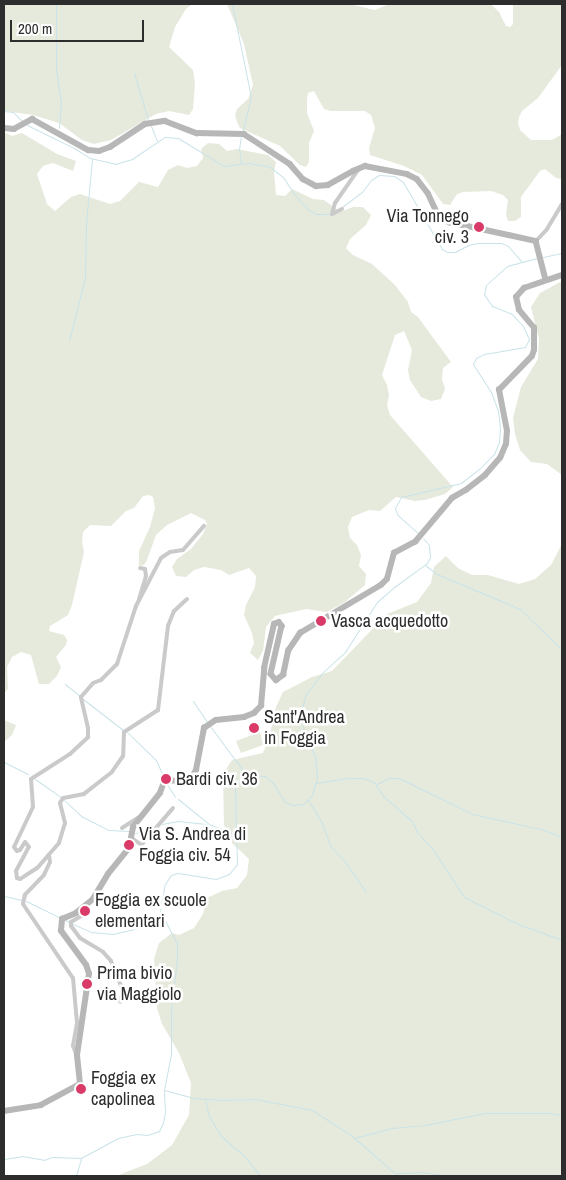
<!DOCTYPE html>
<html>
<head>
<meta charset="utf-8">
<style>
  body { margin:0 }
  #map { position:relative; width:566px; height:1180px; overflow:hidden; background:#fff; font-family:"Archivo Narrow",sans-serif }
  div>[style] { position:absolute }
  .green>* { inset:0; background:#e6eadc }
  .stream>* { height:1px; margin:-0.5px; padding:0 0.5px; transform-origin:0.5px; border-radius:0.5px; background:#c9e3e9 }
  .street>* { height:4px; margin:-2px; padding:0 2px; transform-origin:2px; border-radius:2px; background:#cacaca }
  .secondary>* { height:5.5px; margin:-2.75px; padding:0 2.75px; transform-origin:2.75px; border-radius:2.75px; background:#b7b7b7 }
  .dots>* { width:14px; height:14px; translate:-50% -50%; box-sizing:border-box; border:2px solid #fff; border-radius:50% }
  span { translate:-50% -50%; white-space:nowrap; text-align:center; line-height:1.15; -webkit-text-stroke:5px #fff; paint-order:stroke }
  .poi-label { font-size:18px; color:#2d2d2d }
  .right { translate:-100% -50%; text-align:right }
  .left { translate:0 -50%; text-align:left }
  .frame { position:absolute; inset:0; border:5px solid #2d2d2d; pointer-events:none }
  .scale { position:absolute; left:10px; top:20px; width:134px; height:22px; box-sizing:border-box; border:2px solid #2d2d2d; border-top:0; padding-left:6px; font-size:15px; line-height:18px; white-space:nowrap; color:#2d2d2d; -webkit-text-stroke:4px #fff; paint-order:stroke }
</style>
</head>
<body>
<div id="map">
  <div class="green">
    <div style="clip-path:polygon(4px 4px,205px 4px,191px 5px,186px 9px,175px 27px,169px 47px,193px 70px,195px 83px,193px 109px,189px 115px,169px 111px,156px 114px,111px 140px,94px 144px,82px 140px,59px 123px,33px 115px,4px 111px)"></div>
    <div style="clip-path:polygon(227px 4px,349px 4px,375px 10px,389px 4px,491px 4px,499px 12px,506px 26px,510px 27px,513px 24px,513px 4px,562px 4px,562px 65px,538px 98px,522px 111px,519px 117px,518px 123px,520px 130px,531px 140px,552px 140px,562px 134px,562px 179px,556px 178px,545px 169px,540px 171px,521px 197px,521px 217px,515px 221px,508px 221px,506px 214px,508px 200px,503px 195px,491px 191px,463px 192px,457px 194px,450px 205px,443px 204px,422px 175px,404px 166px,370px 155px,369px 148px,375px 128px,371px 115px,365px 111px,331px 111px,324px 109px,314px 91px,308px 93px,307px 99px,307px 113px,314px 131px,309px 143px,309px 162px,306px 167px,300px 165px,280px 146px,240px 128px,237px 122px,235px 115px,237px 109px,248px 99px,253px 85px,244px 44px)"></div>
    <div style="clip-path:polygon(4px 132px,12px 136px,22px 133px,57px 154px,76px 161px,73px 171px,53px 163px,43px 166px,37px 174px,47px 204px,55px 211px,71px 197px,80px 194px,110px 204px,120px 201px,139px 182px,158px 187px,168px 170px,178px 165px,187px 168px,197px 166px,203px 158px,201px 149px,208px 143px,219px 144px,227px 151px,237px 149px,268px 155px,276px 162px,274px 172px,276px 195px,285px 196px,292px 189px,313px 199px,324px 200px,340px 212px,353px 207px,363px 207px,371px 215px,366px 225px,350px 239px,346px 248px,353px 255px,372px 264px,395px 285px,408px 302px,411px 312px,418px 317px,451px 362px,443px 368px,442px 379px,445px 389px,441px 399px,431px 401px,421px 397px,410px 380px,408px 370px,412px 350px,404px 331px,395px 335px,382px 375px,387px 385px,389px 395px,387px 405px,390px 415px,453px 487px,445px 494px,425px 500px,415px 501px,396px 497px,380px 511px,369px 510px,352px 517px,348px 527px,350px 538px,357px 545px,361px 555px,359px 566px,366px 574px,365px 585px,345px 602px,327px 612px,306px 609px,275px 616px,266px 627px,263px 651px,258px 660px,250px 653px,254px 643px,252px 633px,244px 615px,246px 605px,255px 587px,256px 576px,249px 568px,229px 575px,221px 570px,204px 567px,194px 570px,186px 577px,176px 576px,172px 567px,177px 559px,191px 549px,203px 534px,207px 524px,205px 520px,191px 513px,167px 525px,156px 535px,147px 560px,144px 565px,139px 566px,139px 551px,150px 527px,155px 508px,153px 497px,149px 495px,143px 496px,134px 508px,126px 511px,111px 526px,90px 525px,83px 532px,82px 542px,84px 552px,72px 605px,68px 615px,50px 626px,49px 631px,64px 635px,67px 640px,66px 645px,56px 657px,61px 667px,57px 676px,49px 684px,39px 684px,31px 655px,21px 652px,12px 657px,7px 667px,8px 689px,4px 693px)"></div>
    <div style="clip-path:polygon(562px 281px,562px 475px,547px 464px,531px 462px,520px 450px,515px 434px,513px 418px,521px 387px,538px 359px,539px 339px,531px 307px,540px 293px)"></div>
    <div style="clip-path:polygon(562px 544px,562px 1176px,116px 1176px,147px 1164px,172px 1145px,189px 1115px,191px 1083px,179px 1053px,162px 1024px,157px 1008px,154px 959px,159px 943px,172px 933px,179px 935px,194px 928px,203px 914px,207px 898px,222px 891px,237px 888px,247px 875px,249px 859px,232px 843px,224px 825px,223px 774px,232px 760px,263px 753px,269px 738px,276px 707px,283px 692px,312px 677px,332px 671px,387px 614px,417px 602px,431px 583px,434px 567px,446px 556px,458px 568px,472px 575px,488px 575px,519px 584px,535px 579px,551px 565px)"></div>
    <div style="clip-path:polygon(4px 720px,16px 725px,12px 735px,4px 742px)"></div>
    <div style="clip-path:polygon(260px 732px,263px 745px,241px 753px,236px 741px)"></div>
  </div>
  <div class="stream">
    <div style="left:56px;top:4px;width:65px;rotate:90deg"></div>
    <div style="left:56px;top:69px;width:34px;rotate:82deg"></div>
    <div style="left:61px;top:103px;width:25px;rotate:95deg"></div>
    <div style="left:232px;top:4px;width:95px;rotate:78.5deg"></div>
    <div style="left:251px;top:97px;width:36px;rotate:104deg"></div>
    <div style="left:134px;top:73px;width:49px;rotate:73.4deg"></div>
    <div style="left:4px;top:111px;width:9px;rotate:6deg"></div>
    <div style="left:13px;top:112px;width:13px;rotate:45deg"></div>
    <div style="left:27px;top:125px;width:52px;rotate:26.1deg"></div>
    <div style="left:74px;top:148px;width:19px;rotate:32deg"></div>
    <div style="left:90px;top:158px;width:26px;rotate:13deg"></div>
    <div style="left:115px;top:164px;width:18px;rotate:-16deg"></div>
    <div style="left:132px;top:159px;width:40px;rotate:-34deg"></div>
    <div style="left:165px;top:137px;width:13px;rotate:4deg"></div>
    <div style="left:178px;top:138px;width:54px;rotate:31.3deg"></div>
    <div style="left:224px;top:166px;width:24px;rotate:-7deg"></div>
    <div style="left:248px;top:163px;width:22px;rotate:10deg"></div>
    <div style="left:270px;top:167px;width:16px;rotate:38deg"></div>
    <div style="left:283px;top:177px;width:20px;rotate:57deg"></div>
    <div style="left:294px;top:194px;width:22px;rotate:47deg"></div>
    <div style="left:309px;top:210px;width:8px;rotate:30deg"></div>
    <div style="left:316px;top:214px;width:14px"></div>
    <div style="left:151px;top:126px;width:16px;rotate:68deg"></div>
    <div style="left:241px;top:163px;width:14px;rotate:-98deg"></div>
    <div style="left:239px;top:149px;width:12px;rotate:-81deg"></div>
    <div style="left:342px;top:207px;width:25px;rotate:-37deg"></div>
    <div style="left:362px;top:192px;width:15px;rotate:-53deg"></div>
    <div style="left:371px;top:180px;width:9px;rotate:-32deg"></div>
    <div style="left:379px;top:175px;width:15px;rotate:4deg"></div>
    <div style="left:394px;top:176px;width:11px;rotate:34deg"></div>
    <div style="left:403px;top:182px;width:78px;rotate:59.8deg"></div>
    <div style="left:442px;top:249px;width:6px;rotate:31deg"></div>
    <div style="left:447px;top:252px;width:8px"></div>
    <div style="left:455px;top:252px;width:15px;rotate:-28deg"></div>
    <div style="left:468px;top:245px;width:10px;rotate:-11deg"></div>
    <div style="left:478px;top:243px;width:23px"></div>
    <div style="left:501px;top:243px;width:8px;rotate:23deg"></div>
    <div style="left:508px;top:246px;width:20px;rotate:49deg"></div>
    <div style="left:543px;top:257px;width:19px;rotate:-12deg"></div>
    <div style="left:69px;top:341px;width:66px;rotate:-76deg"></div>
    <div style="left:85px;top:277px;width:54px;rotate:-88.9deg"></div>
    <div style="left:86px;top:223px;width:64px;rotate:-84.6deg"></div>
    <div style="left:420px;top:535px;width:31px;rotate:-138deg"></div>
    <div style="left:397px;top:514px;width:6px;rotate:-108deg"></div>
    <div style="left:395px;top:508px;width:13px;rotate:-61deg"></div>
    <div style="left:401px;top:497px;width:62px;rotate:-13.1deg"></div>
    <div style="left:461px;top:483px;width:23px;rotate:-38deg"></div>
    <div style="left:479px;top:469px;width:21px;rotate:-45deg"></div>
    <div style="left:494px;top:454px;width:13px;rotate:-67deg"></div>
    <div style="left:499px;top:442px;width:13px;rotate:-86deg"></div>
    <div style="left:500px;top:429px;width:18px;rotate:-96deg"></div>
    <div style="left:498px;top:411px;width:20px;rotate:-110deg"></div>
    <div style="left:491px;top:392px;width:33px;rotate:-123deg"></div>
    <div style="left:473px;top:364px;width:7px;rotate:-63deg"></div>
    <div style="left:476px;top:358px;width:9px;rotate:-27deg"></div>
    <div style="left:484px;top:354px;width:42px;rotate:-9.7deg"></div>
    <div style="left:525px;top:347px;width:9px;rotate:-63deg"></div>
    <div style="left:529px;top:339px;width:14px;rotate:-115deg"></div>
    <div style="left:523px;top:326px;width:16px;rotate:-133deg"></div>
    <div style="left:512px;top:314px;width:22px;rotate:-158deg"></div>
    <div style="left:492px;top:306px;width:14px;rotate:-124deg"></div>
    <div style="left:484px;top:294px;width:9px;rotate:-77deg"></div>
    <div style="left:486px;top:285px;width:28px;rotate:-42deg"></div>
    <div style="left:507px;top:266px;width:31px;rotate:-15deg"></div>
    <div style="left:425px;top:565px;width:15px;rotate:37deg"></div>
    <div style="left:437px;top:574px;width:90px;rotate:22.9deg"></div>
    <div style="left:520px;top:609px;width:59px;rotate:44.3deg"></div>
    <div style="left:65px;top:684px;width:19px;rotate:39deg"></div>
    <div style="left:83px;top:699px;width:51px;rotate:37.8deg"></div>
    <div style="left:193px;top:701px;width:27px;rotate:56deg"></div>
    <div style="left:210px;top:726px;width:62px;rotate:53.5deg"></div>
    <div style="left:127px;top:732px;width:40px;rotate:44deg"></div>
    <div style="left:156px;top:760px;width:20px;rotate:66deg"></div>
    <div style="left:4px;top:762px;width:27px;rotate:27deg"></div>
    <div style="left:35px;top:779px;width:32px;rotate:35deg"></div>
    <div style="left:316px;top:783px;width:32px;rotate:-9deg"></div>
    <div style="left:348px;top:778px;width:15px"></div>
    <div style="left:363px;top:778px;width:12px;rotate:20deg"></div>
    <div style="left:374px;top:782px;width:17px;rotate:57deg"></div>
    <div style="left:383px;top:796px;width:38px;rotate:41deg"></div>
    <div style="left:412px;top:821px;width:12px;rotate:66deg"></div>
    <div style="left:417px;top:832px;width:25px;rotate:48deg"></div>
    <div style="left:434px;top:851px;width:55px;rotate:56.9deg"></div>
    <div style="left:464px;top:897px;width:60px;rotate:26.6deg"></div>
    <div style="left:518px;top:924px;width:47px;rotate:20deg"></div>
    <div style="left:167px;top:784px;width:15px;rotate:58deg"></div>
    <div style="left:377px;top:784px;width:13px;rotate:-27deg"></div>
    <div style="left:389px;top:778px;width:10px"></div>
    <div style="left:399px;top:778px;width:81px;rotate:26.3deg"></div>
    <div style="left:472px;top:814px;width:71px;rotate:12.3deg"></div>
    <div style="left:541px;top:829px;width:22px;rotate:21deg"></div>
    <div style="left:178px;top:799px;width:40px;rotate:39deg"></div>
    <div style="left:209px;top:824px;width:30px;rotate:21deg"></div>
    <div style="left:64px;top:800px;width:23px;rotate:43deg"></div>
    <div style="left:81px;top:816px;width:31px;rotate:27deg"></div>
    <div style="left:109px;top:830px;width:20px;rotate:3deg"></div>
    <div style="left:308px;top:800px;width:25px;rotate:58deg"></div>
    <div style="left:321px;top:821px;width:28px;rotate:69deg"></div>
    <div style="left:331px;top:847px;width:17px;rotate:45deg"></div>
    <div style="left:343px;top:859px;width:40px;rotate:55.1deg"></div>
    <div style="left:162px;top:824px;width:16px;rotate:-11deg"></div>
    <div style="left:178px;top:821px;width:30px;rotate:6deg"></div>
    <div style="left:135px;top:833px;width:11px;rotate:-10deg"></div>
    <div style="left:146px;top:831px;width:10px;rotate:-29deg"></div>
    <div style="left:4px;top:896px;width:18px;rotate:13deg"></div>
    <div style="left:26px;top:901px;width:39px;rotate:26deg"></div>
    <div style="left:65px;top:920px;width:4px;rotate:27deg"></div>
    <div style="left:73px;top:924px;width:20px;rotate:24deg"></div>
    <div style="left:91px;top:932px;width:22px;rotate:5deg"></div>
    <div style="left:113px;top:934px;width:31px;rotate:-13deg"></div>
    <div style="left:143px;top:927px;width:14px;rotate:-30deg"></div>
    <div style="left:155px;top:920px;width:8px;rotate:-45deg"></div>
    <div style="left:164px;top:1090px;width:30px;rotate:15deg"></div>
    <div style="left:193px;top:1098px;width:30px;rotate:4deg"></div>
    <div style="left:223px;top:1100px;width:32px;rotate:-2deg"></div>
    <div style="left:255px;top:1099px;width:58px;rotate:10.9deg"></div>
    <div style="left:312px;top:1110px;width:48px;rotate:33deg"></div>
    <div style="left:352px;top:1136px;width:61px;rotate:41deg"></div>
    <div style="left:205px;top:1100px;width:16px;rotate:76deg"></div>
    <div style="left:209px;top:1116px;width:23px;rotate:59deg"></div>
    <div style="left:221px;top:1136px;width:33px;rotate:41deg"></div>
    <div style="left:246px;top:1158px;width:23px;rotate:52deg"></div>
    <div style="left:354px;top:1138px;width:39px;rotate:-15deg"></div>
    <div style="left:392px;top:1128px;width:33px;rotate:-5deg"></div>
    <div style="left:425px;top:1125px;width:61px;rotate:-11.3deg"></div>
    <div style="left:485px;top:1113px;width:64px"></div>
    <div style="left:549px;top:1113px;width:13px;rotate:9deg"></div>
    <div style="left:4px;top:1159px;width:18px;rotate:-9deg"></div>
    <div style="left:22px;top:1156px;width:22px;rotate:10deg"></div>
    <div style="left:44px;top:1160px;width:9px;rotate:-21deg"></div>
    <div style="left:52px;top:1157px;width:29px;rotate:2deg"></div>
    <div style="left:81px;top:1158px;width:42px;rotate:-28.4deg"></div>
    <div style="left:118px;top:1138px;width:19px;rotate:-12deg"></div>
    <div style="left:137px;top:1134px;width:10px;rotate:6deg"></div>
    <div style="left:147px;top:1135px;width:13px;rotate:-18deg"></div>
    <div style="left:159px;top:1131px;width:9px;rotate:-63deg"></div>
    <div style="left:163px;top:1123px;width:11px;rotate:-80deg"></div>
    <div style="left:165px;top:1112px;width:22px;rotate:-93deg"></div>
    <div style="left:164px;top:1090px;width:37px;rotate:-79deg"></div>
    <div style="left:171px;top:1054px;width:43px;rotate:-90deg"></div>
    <div style="left:171px;top:1011px;width:52px;rotate:-83.4deg"></div>
    <div style="left:177px;top:959px;width:15px;rotate:-90deg"></div>
    <div style="left:177px;top:944px;width:37px;rotate:-117deg"></div>
    <div style="left:160px;top:911px;width:27px;rotate:-80deg"></div>
    <div style="left:165px;top:884px;width:11px;rotate:-56deg"></div>
    <div style="left:171px;top:875px;width:7px;rotate:-16deg"></div>
    <div style="left:178px;top:873px;width:38px;rotate:9deg"></div>
    <div style="left:216px;top:879px;width:14px;rotate:-21deg"></div>
    <div style="left:229px;top:874px;width:13px;rotate:-51deg"></div>
    <div style="left:237px;top:864px;width:76px;rotate:-91.5deg"></div>
    <div style="left:235px;top:788px;width:9px;rotate:-63deg"></div>
    <div style="left:239px;top:780px;width:13px;rotate:-23deg"></div>
    <div style="left:251px;top:775px;width:14px;rotate:4deg"></div>
    <div style="left:265px;top:776px;width:12px;rotate:42deg"></div>
    <div style="left:274px;top:784px;width:20px;rotate:60deg"></div>
    <div style="left:284px;top:801px;width:9px;rotate:27deg"></div>
    <div style="left:292px;top:805px;width:11px;rotate:-5deg"></div>
    <div style="left:303px;top:804px;width:13px;rotate:-45deg"></div>
    <div style="left:312px;top:795px;width:18px;rotate:-74deg"></div>
    <div style="left:317px;top:778px;width:22px;rotate:-95deg"></div>
    <div style="left:315px;top:756px;width:26px;rotate:-115deg"></div>
    <div style="left:304px;top:732px;width:21px;rotate:-98deg"></div>
    <div style="left:301px;top:711px;width:18px;rotate:-74deg"></div>
    <div style="left:306px;top:694px;width:28px;rotate:-52deg"></div>
    <div style="left:323px;top:672px;width:30px;rotate:-42deg"></div>
    <div style="left:345px;top:652px;width:59px;rotate:-57.4deg"></div>
    <div style="left:377px;top:602px;width:21px;rotate:-41deg"></div>
    <div style="left:393px;top:588px;width:42px;rotate:-36.3deg"></div>
    <div style="left:427px;top:563px;width:7px;rotate:-63deg"></div>
    <div style="left:430px;top:557px;width:12px;rotate:-95deg"></div>
    <div style="left:429px;top:545px;width:9px;rotate:-131deg"></div>
    <div style="left:397px;top:1173px;width:24px;rotate:-2deg"></div>
    <div style="left:421px;top:1172px;width:27px;rotate:8deg"></div>
    <div style="left:76px;top:1176px;width:18px;rotate:-74deg"></div>
  </div>
  <div class="street">
    <div style="left:342px;top:209px;width:11px;rotate:153deg"></div>
    <div style="left:332px;top:214px;width:11px;rotate:-75deg"></div>
    <div style="left:335px;top:203px;width:40px;rotate:-55.1deg"></div>
    <div style="left:536px;top:241px;width:16px;rotate:-47deg"></div>
    <div style="left:547px;top:229px;width:29px;rotate:-59deg"></div>
    <div style="left:139px;top:599px;width:24px;rotate:-73deg"></div>
    <div style="left:146px;top:576px;width:7px;rotate:-98deg"></div>
    <div style="left:145px;top:569px;width:5px;rotate:-169deg"></div>
    <div style="left:187px;top:599px;width:18px;rotate:137deg"></div>
    <div style="left:174px;top:611px;width:16px;rotate:112deg"></div>
    <div style="left:168px;top:626px;width:85px;rotate:96.8deg"></div>
    <div style="left:158px;top:710px;width:40px;rotate:147.1deg"></div>
    <div style="left:124px;top:732px;width:24px;rotate:92deg"></div>
    <div style="left:123px;top:756px;width:19px;rotate:125deg"></div>
    <div style="left:112px;top:772px;width:36px;rotate:142deg"></div>
    <div style="left:84px;top:794px;width:21px;rotate:169deg"></div>
    <div style="left:63px;top:798px;width:6px;rotate:121deg"></div>
    <div style="left:60px;top:803px;width:21px;rotate:76deg"></div>
    <div style="left:65px;top:823px;width:21px;rotate:107deg"></div>
    <div style="left:59px;top:843px;width:33px;rotate:131deg"></div>
    <div style="left:37px;top:868px;width:20px;rotate:147deg"></div>
    <div style="left:20px;top:879px;width:3px;rotate:-162deg"></div>
    <div style="left:17px;top:878px;width:7px;rotate:-98deg"></div>
    <div style="left:16px;top:871px;width:27px;rotate:-62deg"></div>
    <div style="left:29px;top:847px;width:6px;rotate:-129deg"></div>
    <div style="left:25px;top:842px;width:9px;rotate:122deg"></div>
    <div style="left:20px;top:850px;width:3px;rotate:162deg"></div>
    <div style="left:17px;top:851px;width:5px;rotate:-127deg"></div>
    <div style="left:14px;top:847px;width:44px;rotate:-64.6deg"></div>
    <div style="left:33px;top:807px;width:28px;rotate:-94deg"></div>
    <div style="left:31px;top:779px;width:46px;rotate:-32.7deg"></div>
    <div style="left:70px;top:754px;width:25px;rotate:-43deg"></div>
    <div style="left:88px;top:737px;width:9px;rotate:-90deg"></div>
    <div style="left:88px;top:728px;width:32px;rotate:-103deg"></div>
    <div style="left:81px;top:697px;width:18px;rotate:-49deg"></div>
    <div style="left:93px;top:683px;width:9px;rotate:-21deg"></div>
    <div style="left:101px;top:680px;width:23px;rotate:-45deg"></div>
    <div style="left:117px;top:664px;width:61px;rotate:-71.9deg"></div>
    <div style="left:136px;top:606px;width:54px;rotate:-62.5deg"></div>
    <div style="left:161px;top:558px;width:11px;rotate:-34deg"></div>
    <div style="left:170px;top:552px;width:13px;rotate:-9deg"></div>
    <div style="left:183px;top:550px;width:32px;rotate:-49deg"></div>
    <div style="left:122px;top:828px;width:20px;rotate:-33deg"></div>
    <div style="left:132px;top:838px;width:10px;rotate:37deg"></div>
    <div style="left:140px;top:844px;width:3px;rotate:-18deg"></div>
    <div style="left:143px;top:843px;width:46px;rotate:-49.4deg"></div>
    <div style="left:49px;top:855px;width:7px;rotate:82deg"></div>
    <div style="left:50px;top:862px;width:14px;rotate:115deg"></div>
    <div style="left:44px;top:875px;width:28px;rotate:134deg"></div>
    <div style="left:25px;top:895px;width:9px;rotate:103deg"></div>
    <div style="left:23px;top:904px;width:89px;rotate:56deg"></div>
    <div style="left:73px;top:978px;width:45px;rotate:84.9deg"></div>
    <div style="left:77px;top:1023px;width:23px;rotate:100deg"></div>
    <div style="left:73px;top:1046px;width:9px;rotate:69deg"></div>
    <div style="left:84px;top:908px;width:7px;rotate:98deg"></div>
    <div style="left:83px;top:915px;width:14px;rotate:150deg"></div>
    <div style="left:71px;top:922px;width:4px;rotate:90deg"></div>
    <div style="left:71px;top:926px;width:15px;rotate:53deg"></div>
    <div style="left:80px;top:938px;width:27px;rotate:31deg"></div>
    <div style="left:103px;top:952px;width:12px;rotate:48deg"></div>
    <div style="left:111px;top:961px;width:31px;rotate:68deg"></div>
    <div style="left:123px;top:990px;width:12px;rotate:104deg"></div>
  </div>
  <div class="secondary">
    <div style="left:4px;top:128px;width:10px;rotate:6deg"></div>
    <div style="left:14px;top:129px;width:21px;rotate:-29deg"></div>
    <div style="left:32px;top:119px;width:64px;rotate:29deg"></div>
    <div style="left:88px;top:150px;width:11px;rotate:5deg"></div>
    <div style="left:99px;top:151px;width:12px;rotate:-20deg"></div>
    <div style="left:110px;top:147px;width:42px;rotate:-33.3deg"></div>
    <div style="left:145px;top:124px;width:20px;rotate:-9deg"></div>
    <div style="left:165px;top:121px;width:34px;rotate:21deg"></div>
    <div style="left:197px;top:133px;width:47px;rotate:1.2deg"></div>
    <div style="left:244px;top:134px;width:55px;rotate:33.1deg"></div>
    <div style="left:290px;top:164px;width:20px;rotate:49deg"></div>
    <div style="left:303px;top:179px;width:15px;rotate:28deg"></div>
    <div style="left:316px;top:186px;width:12px;rotate:-5deg"></div>
    <div style="left:328px;top:185px;width:29px;rotate:-29deg"></div>
    <div style="left:353px;top:171px;width:13px;rotate:-23deg"></div>
    <div style="left:365px;top:166px;width:43px;rotate:10.8deg"></div>
    <div style="left:407px;top:174px;width:11px;rotate:27deg"></div>
    <div style="left:417px;top:179px;width:18px;rotate:52deg"></div>
    <div style="left:428px;top:193px;width:21px;rotate:65deg"></div>
    <div style="left:437px;top:212px;width:16px;rotate:40deg"></div>
    <div style="left:449px;top:222px;width:89px;rotate:12.3deg"></div>
    <div style="left:536px;top:241px;width:40px;rotate:75.6deg"></div>
    <div style="left:4px;top:1111px;width:37px;rotate:-9deg"></div>
    <div style="left:41px;top:1105px;width:44px;rotate:-28.3deg"></div>
    <div style="left:80px;top:1084px;width:29px;rotate:-96deg"></div>
    <div style="left:77px;top:1055px;width:82px;rotate:-81.6deg"></div>
    <div style="left:89px;top:974px;width:9px;rotate:-108deg"></div>
    <div style="left:86px;top:965px;width:42px;rotate:-126.3deg"></div>
    <div style="left:61px;top:931px;width:12px;rotate:-85deg"></div>
    <div style="left:62px;top:919px;width:15px;rotate:-23deg"></div>
    <div style="left:76px;top:913px;width:22px;rotate:-39deg"></div>
    <div style="left:93px;top:899px;width:29px;rotate:-59deg"></div>
    <div style="left:108px;top:874px;width:33px;rotate:-51deg"></div>
    <div style="left:129px;top:848px;width:21px;rotate:-79deg"></div>
    <div style="left:133px;top:827px;width:43px;rotate:-51.5deg"></div>
    <div style="left:160px;top:793px;width:12px;rotate:-70deg"></div>
    <div style="left:164px;top:782px;width:5px;rotate:-22deg"></div>
    <div style="left:169px;top:780px;width:17px;rotate:7deg"></div>
    <div style="left:186px;top:782px;width:8px;rotate:-40deg"></div>
    <div style="left:192px;top:777px;width:8px;rotate:-60deg"></div>
    <div style="left:196px;top:770px;width:43px;rotate:-79.2deg"></div>
    <div style="left:204px;top:728px;width:14px;rotate:-34deg"></div>
    <div style="left:216px;top:720px;width:28px;rotate:-6deg"></div>
    <div style="left:244px;top:717px;width:11px;rotate:-22deg"></div>
    <div style="left:254px;top:713px;width:10px;rotate:-45deg"></div>
    <div style="left:261px;top:706px;width:38px;rotate:-85deg"></div>
    <div style="left:264px;top:668px;width:45px;rotate:-77.2deg"></div>
    <div style="left:274px;top:624px;width:5px;rotate:-22deg"></div>
    <div style="left:279px;top:622px;width:5px;rotate:53deg"></div>
    <div style="left:282px;top:626px;width:49px;rotate:102.9deg"></div>
    <div style="left:271px;top:674px;width:8px;rotate:50deg"></div>
    <div style="left:276px;top:680px;width:9px;rotate:-36deg"></div>
    <div style="left:283px;top:675px;width:25px;rotate:-78deg"></div>
    <div style="left:288px;top:651px;width:22px;rotate:-56deg"></div>
    <div style="left:300px;top:633px;width:94px;rotate:-30.7deg"></div>
    <div style="left:381px;top:585px;width:8px;rotate:-45deg"></div>
    <div style="left:387px;top:579px;width:27px;rotate:-75deg"></div>
    <div style="left:394px;top:553px;width:24px;rotate:-28deg"></div>
    <div style="left:415px;top:542px;width:57px;rotate:-49.9deg"></div>
    <div style="left:452px;top:498px;width:16px;rotate:-30deg"></div>
    <div style="left:466px;top:490px;width:24px;rotate:-38deg"></div>
    <div style="left:485px;top:475px;width:23px;rotate:-49deg"></div>
    <div style="left:500px;top:458px;width:15px;rotate:-67deg"></div>
    <div style="left:506px;top:444px;width:13px;rotate:-86deg"></div>
    <div style="left:507px;top:431px;width:42px;rotate:-101deg"></div>
    <div style="left:499px;top:390px;width:47px;rotate:-45.9deg"></div>
    <div style="left:532px;top:356px;width:6px;rotate:-72deg"></div>
    <div style="left:534px;top:350px;width:22px;rotate:-90deg"></div>
    <div style="left:534px;top:328px;width:23px;rotate:-130deg"></div>
    <div style="left:519px;top:310px;width:13px;rotate:-103deg"></div>
    <div style="left:516px;top:297px;width:12px;rotate:-48deg"></div>
    <div style="left:524px;top:288px;width:40px;rotate:-18.9deg"></div>
  </div>
  <div class="dots">
    <div style="left:479px;top:227px;background:#da3a67"></div>
    <div style="left:321px;top:621px;background:#da3a67"></div>
    <div style="left:254px;top:728px;background:#da3a67"></div>
    <div style="left:166px;top:779px;background:#da3a67"></div>
    <div style="left:129px;top:845px;background:#da3a67"></div>
    <div style="left:85px;top:911px;background:#da3a67"></div>
    <div style="left:87px;top:984px;background:#da3a67"></div>
    <div style="left:81px;top:1089px;background:#da3a67"></div>
  </div>
  <div class="poi-label">
    <span class="right" style="left:469px;top:227px">Via Tonnego<br>civ. 3</span>
    <span class="left" style="left:331px;top:621px">Vasca acquedotto</span>
    <span class="left" style="left:264px;top:728px">Sant'Andrea<br>in Foggia</span>
    <span class="left" style="left:176px;top:779px">Bardi civ. 36</span>
    <span class="left" style="left:139px;top:845px">Via S. Andrea di<br>Foggia civ. 54</span>
    <span class="left" style="left:95px;top:911px">Foggia ex scuole<br>elementari</span>
    <span class="left" style="left:97px;top:984px">Prima bivio<br>via Maggiolo</span>
    <span class="left" style="left:91px;top:1089px">Foggia ex<br>capolinea</span>
  </div>
  <div class="frame"></div>
  <div class="scale">200 m</div>
</div>
</body>
</html>
